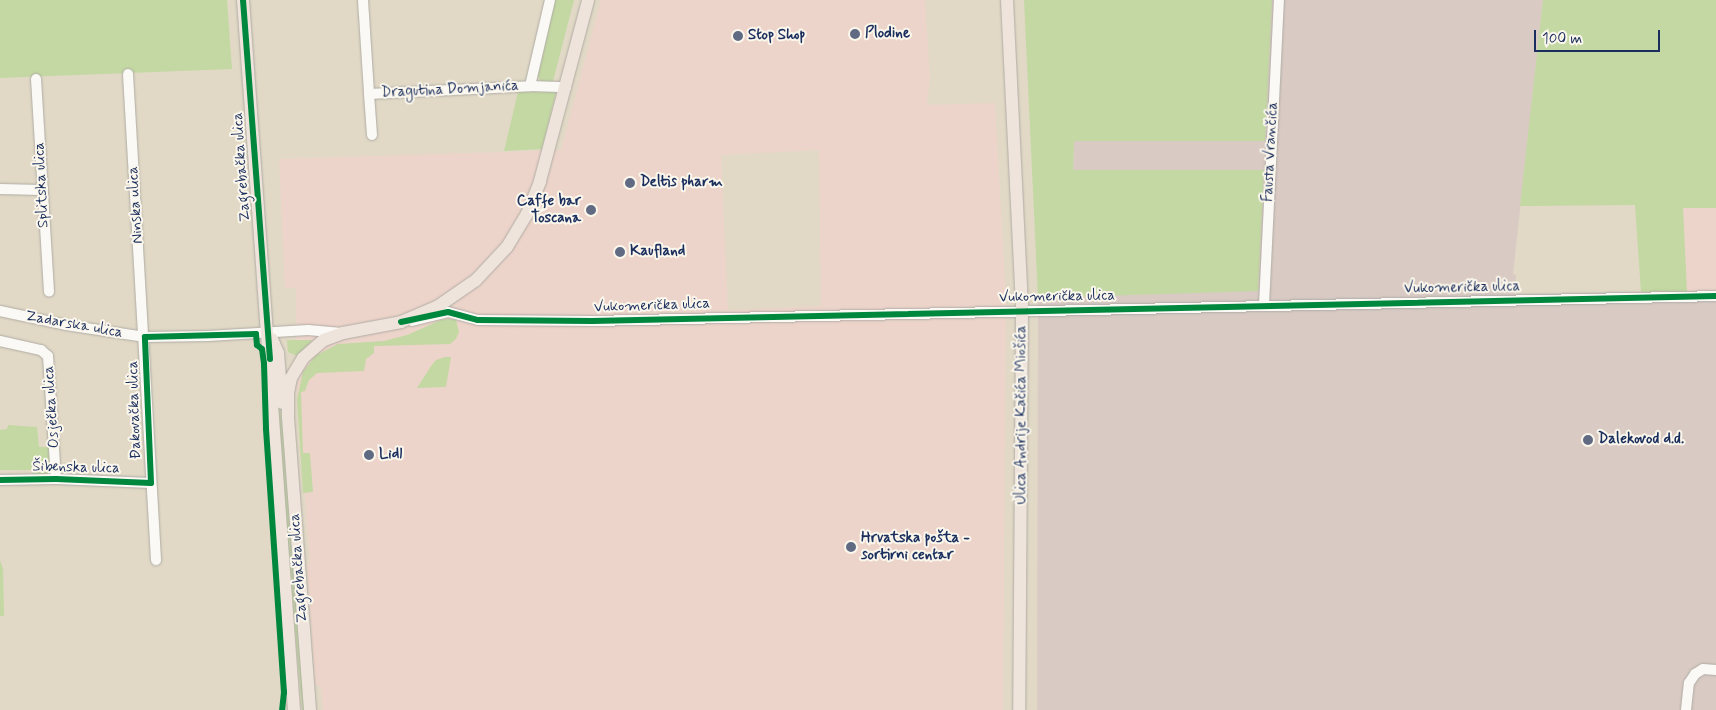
<!DOCTYPE html>
<html>
<head>
<meta charset="utf-8">
<style>
  body { margin:0 }
  #map { position:relative; width:1716px; height:710px; overflow:hidden; background:#e1d9c6; font-family:Mynerve,sans-serif }
  div>[style] { position:absolute }
  .built>* { inset:0; background:#edd4ca }
  .industrial>* { inset:0; background:#d9cac4 }
  .green>* { inset:0; background:#c3d8a2 }
  .roads { filter:drop-shadow(0 0 1px #b0aca4) drop-shadow(0 0 1px #b0aca4) }
  .minor>* { height:10px; margin:-5px; padding:0 5px; transform-origin:5px; border-radius:5px; background:#faf9f6 }
  .major>* { height:12px; margin:-6px; padding:0 6px; transform-origin:6px; border-radius:6px; background:#eee4dc }
  .cycleway>* { height:6px; margin:-3px; padding:0 3px; transform-origin:3px; border-radius:3px; background:#00873e }
  .dots>* { width:14px; height:14px; translate:-50% -50%; box-sizing:border-box; border:2px solid #fbf7ec; border-radius:50% }
  span { translate:-50% -50%; white-space:nowrap; text-align:center; line-height:1.15; -webkit-text-stroke:4px #fbf7ec; paint-order:stroke }
  .poi-label { font-size:15px; color:#1b2f5e; font-weight:700 }
  .left { translate:0 -50%; text-align:left }
  .right { translate:-100% -50%; text-align:right }
  .street-label { font-size:15px; color:#1b2f5e }
  .scale { position:absolute; left:1534px; top:30px; width:126px; height:22px; box-sizing:border-box; border:2px solid #1b2f5e; border-top:0; padding-left:6px; font-size:15px; line-height:18px; white-space:nowrap; color:#1b2f5e; -webkit-text-stroke:4px #fbf7ec; paint-order:stroke }
</style>
</head>
<body>
<div id="map">
  <div class="built">
    <div style="clip-path:polygon(evenodd,601px 0,925px 0,930px 78px,927px 105px,995px 103px,1006px 298px,1003px 710px,323px 710px,321px 687px,315px 684px,307px 564px,310px 563px,297px 399px,296px 288px,285px 288px,279px 159px,561px 150px,601px 0,819px 150px,821px 306px,728px 310px,721px 155px,819px 150px)"></div>
    <div style="clip-path:polygon(1683px 208px,1716px 208px,1716px 291px,1687px 292px)"></div>
  </div>
  <div class="industrial">
    <div style="clip-path:polygon(1272px 0,1543px 0,1513px 274px,1516px 275px,1515px 294px,1716px 291px,1716px 710px,1037px 710px,1038px 298px,1258px 290px,1264px 171px,1073px 170px,1074px 141px,1265px 141px)"></div>
  </div>
  <div class="green">
    <div style="clip-path:polygon(0 0,227px 0,232px 69px,0 78px)"></div>
    <div style="clip-path:polygon(554px 0,574px 0,553px 81px,546px 82px,541px 81px,537px 75px)"></div>
    <div style="clip-path:polygon(1024px 0,1272px 0,1265px 141px,1074px 141px,1073px 170px,1264px 170px,1258px 291px,1038px 298px)"></div>
    <div style="clip-path:polygon(1543px 0,1716px 0,1716px 208px,1683px 208px,1687px 292px,1641px 292px,1635px 205px,1520px 206px)"></div>
    <div style="clip-path:polygon(518px 92px,556px 92px,542px 149px,504px 151px)"></div>
    <div style="clip-path:polygon(449px 319px,456px 320px,459px 332px,456px 339px,450px 344px,374px 346px,374px 353px,366px 359px,364px 371px,317px 373px,309px 380px,305px 391px,301px 392px,303px 453px,310px 453px,313px 492px,303px 493px,297px 399px,303px 372px,315px 356px,338px 344px,384px 341px,407px 335px,441px 320px)"></div>
    <div style="clip-path:polygon(287px 340px,313px 340px,297px 356px,288px 352px)"></div>
    <div style="clip-path:polygon(274px 355px,287px 467px,308px 710px,302px 710px,293px 610px)"></div>
    <div style="clip-path:polygon(445px 357px,451px 357px,446px 387px,417px 388px,431px 366px,436px 360px)"></div>
    <div style="clip-path:polygon(8px 425px,37px 427px,39px 447px,50px 447px,51px 466px,46px 476px,33px 477px,33px 470px,0 470px,0 430px,7px 429px)"></div>
    <div style="clip-path:polygon(0 560px,3px 569px,4px 616px,0 616px)"></div>
  </div>
  <div class="roads">
    <div class="minor">
      <div style="left:363px;top:0;width:94px;rotate:86.3deg"></div>
      <div style="left:369px;top:94px;width:161px;rotate:-2.8deg"></div>
      <div style="left:530px;top:86px;width:36px;rotate:2deg"></div>
      <div style="left:128px;top:74px;width:487px;rotate:86.7deg"></div>
      <div style="left:36px;top:79px;width:213px;rotate:86.5deg"></div>
      <div style="left:530px;top:86px;width:88px;rotate:-76.9deg"></div>
      <div style="left:369px;top:94px;width:41px;rotate:85.8deg"></div>
      <div style="left:0;top:189px;width:42px;rotate:1.4deg"></div>
      <div style="left:1264px;top:305px;width:305px;rotate:-87.2deg"></div>
      <div style="left:0;top:311px;width:67px;rotate:12deg"></div>
      <div style="left:66px;top:325px;width:80px;rotate:8.6deg"></div>
      <div style="left:145px;top:337px;width:63px;rotate:-0.9deg"></div>
      <div style="left:208px;top:336px;width:100px;rotate:-3.4deg"></div>
      <div style="left:308px;top:330px;width:34px;rotate:5deg"></div>
      <div style="left:412px;top:321px;width:37px;rotate:-14deg"></div>
      <div style="left:448px;top:312px;width:31px;rotate:15deg"></div>
      <div style="left:478px;top:320px;width:114px;rotate:0.5deg"></div>
      <div style="left:592px;top:321px;width:1124px;rotate:-1.27deg"></div>
      <div style="left:0;top:341px;width:42px;rotate:12.4deg"></div>
      <div style="left:41px;top:350px;width:9px;rotate:41deg"></div>
      <div style="left:48px;top:356px;width:123px;rotate:86.3deg"></div>
      <div style="left:0;top:480px;width:56px;rotate:-1deg"></div>
      <div style="left:56px;top:479px;width:95px;rotate:2.4deg"></div>
      <div style="left:1686px;top:710px;width:27px;rotate:-84deg"></div>
      <div style="left:1689px;top:683px;width:11px;rotate:-56deg"></div>
      <div style="left:1695px;top:674px;width:9px;rotate:-32deg"></div>
      <div style="left:1703px;top:669px;width:13px;rotate:4deg"></div>
    </div>
    <div class="major">
      <div style="left:243px;top:0;width:712px;rotate:85.89deg"></div>
      <div style="left:1007px;top:0;width:311px;rotate:87.2deg"></div>
      <div style="left:1022px;top:311px;width:399px;rotate:90.4deg"></div>
      <div style="left:272px;top:339px;width:15px;rotate:67deg"></div>
      <div style="left:278px;top:353px;width:50px;rotate:85.4deg"></div>
      <div style="left:310px;top:710px;width:295px;rotate:-94.3deg"></div>
      <div style="left:288px;top:416px;width:23px;rotate:-90deg"></div>
      <div style="left:288px;top:393px;width:15px;rotate:-79deg"></div>
      <div style="left:291px;top:378px;width:23px;rotate:-59deg"></div>
      <div style="left:303px;top:358px;width:28px;rotate:-41deg"></div>
      <div style="left:324px;top:340px;width:20px;rotate:-20deg"></div>
      <div style="left:343px;top:333px;width:59px;rotate:-10.7deg"></div>
      <div style="left:401px;top:322px;width:39px;rotate:-23deg"></div>
      <div style="left:437px;top:307px;width:47px;rotate:-34.7deg"></div>
      <div style="left:476px;top:280px;width:45px;rotate:-46.8deg"></div>
      <div style="left:507px;top:247px;width:39px;rotate:-59deg"></div>
      <div style="left:527px;top:214px;width:35px;rotate:-68deg"></div>
      <div style="left:540px;top:181px;width:187px;rotate:-75.1deg"></div>
    </div>
  </div>
  <div class="cycleway">
    <div style="left:243px;top:0;width:360px;rotate:85.7deg"></div>
    <div style="left:401px;top:322px;width:48px;rotate:-12deg"></div>
    <div style="left:448px;top:312px;width:31px;rotate:15deg"></div>
    <div style="left:478px;top:320px;width:114px;rotate:0.5deg"></div>
    <div style="left:592px;top:321px;width:1124px;rotate:-1.27deg"></div>
    <div style="left:0;top:480px;width:56px;rotate:-1deg"></div>
    <div style="left:56px;top:479px;width:95px;rotate:2.4deg"></div>
    <div style="left:151px;top:483px;width:146px;rotate:-92.4deg"></div>
    <div style="left:145px;top:337px;width:111px;rotate:-1.5deg"></div>
    <div style="left:256px;top:334px;width:11px;rotate:85deg"></div>
    <div style="left:257px;top:345px;width:6px;rotate:39deg"></div>
    <div style="left:262px;top:349px;width:15px;rotate:82deg"></div>
    <div style="left:264px;top:364px;width:65px;rotate:88.2deg"></div>
    <div style="left:266px;top:429px;width:264px;rotate:86.1deg"></div>
    <div style="left:284px;top:692px;width:18px;rotate:96deg"></div>
  </div>
  <div class="dots">
    <div style="left:855px;top:34px;background:#606a82"></div>
    <div style="left:738px;top:36px;background:#606a82"></div>
    <div style="left:630px;top:183px;background:#606a82"></div>
    <div style="left:591px;top:210px;background:#606a82"></div>
    <div style="left:620px;top:252px;background:#606a82"></div>
    <div style="left:1588px;top:440px;background:#606a82"></div>
    <div style="left:369px;top:455px;background:#606a82"></div>
    <div style="left:851px;top:547px;background:#606a82"></div>
  </div>
  <div class="poi-label">
    <span class="left" style="left:865px;top:34px">Plodine</span>
    <span class="left" style="left:748px;top:36px">Stop Shop</span>
    <span class="left" style="left:640px;top:183px">Deltis pharm</span>
    <span class="right" style="left:581px;top:210px">Caffe bar<br>Toscana</span>
    <span class="left" style="left:630px;top:252px">Kaufland</span>
    <span class="left" style="left:1598px;top:440px">Dalekovod d.d.</span>
    <span class="left" style="left:379px;top:455px">Lidl</span>
    <span class="left" style="left:861px;top:547px">Hrvatska pošta -<br>sortirni centar</span>
  </div>
  <div class="street-label">
    <span style="left:450px;top:90px;rotate:-3deg">Dragutina Domjanića</span>
    <span style="left:1271px;top:152px;rotate:-87deg">Fausta Vrančića</span>
    <span style="left:242px;top:167px;rotate:-94deg">Zagrebačka ulica</span>
    <span style="left:42px;top:185px;rotate:-93deg">Splitska ulica</span>
    <span style="left:136px;top:205px;rotate:-94deg">Ninska ulica</span>
    <span style="left:1462px;top:288px;rotate:-1deg">Vukomerička ulica</span>
    <span style="left:1057px;top:297px;rotate:-1deg">Vukomerička ulica</span>
    <span style="left:652px;top:306px;rotate:-2deg">Vukomerička ulica</span>
    <span style="left:74px;top:325px;rotate:10deg">Zadarska ulica</span>
    <span style="left:52px;top:407px;rotate:-94deg">Osječka ulica</span>
    <span style="left:135px;top:410px;rotate:-92deg">Đakovačka ulica</span>
    <span style="left:1022px;top:415px;rotate:-90deg">Ulica Andrije Kačića Miošića</span>
    <span style="left:76px;top:468px;rotate:1deg">Šibenska ulica</span>
    <span style="left:299px;top:568px;rotate:-94deg">Zagrebačka ulica</span>
  </div>
  <div class="scale">100 m</div>
</div>
</body>
</html>
